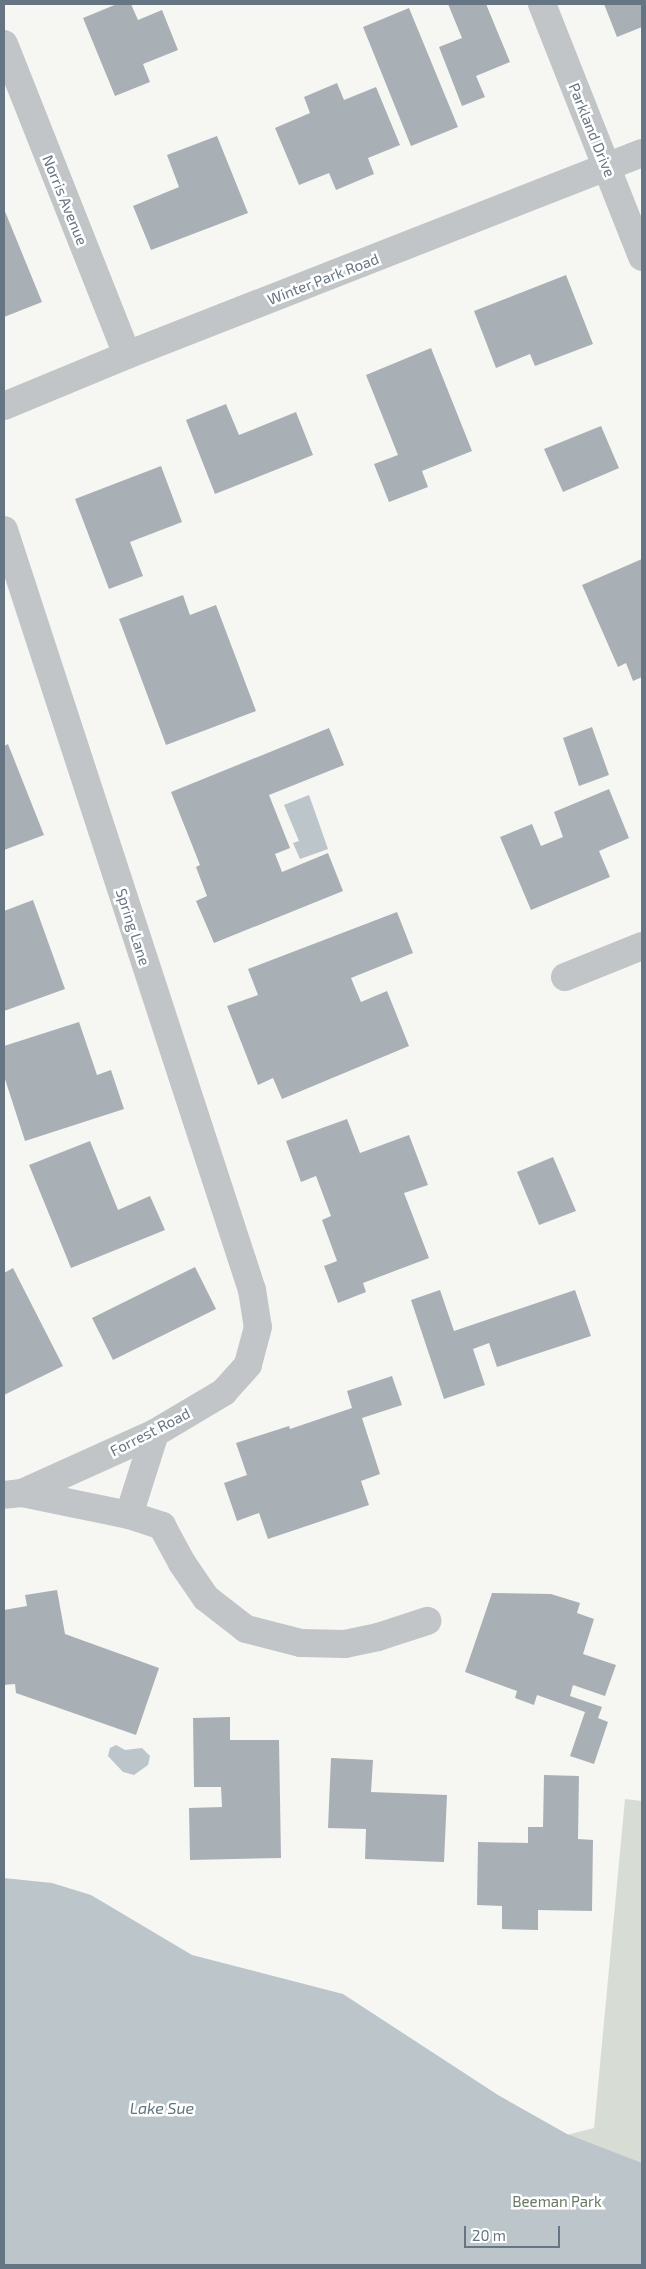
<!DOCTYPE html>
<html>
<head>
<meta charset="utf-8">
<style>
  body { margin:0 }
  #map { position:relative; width:646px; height:2269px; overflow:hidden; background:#f6f6f3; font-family:"Exo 2",sans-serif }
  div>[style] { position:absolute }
  .green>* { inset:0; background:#d7ddd4 }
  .water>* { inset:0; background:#bbc5ca }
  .building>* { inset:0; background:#a9b0b5 }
  .minor>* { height:28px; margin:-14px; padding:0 14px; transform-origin:14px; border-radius:14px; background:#c1c5c8 }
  span { translate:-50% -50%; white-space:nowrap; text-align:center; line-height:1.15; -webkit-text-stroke:5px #fff; paint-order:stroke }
  .street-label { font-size:15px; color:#667583 }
  .park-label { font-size:15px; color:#687a65 }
  .water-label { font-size:16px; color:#62767f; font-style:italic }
  .frame { position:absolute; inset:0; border:5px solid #667583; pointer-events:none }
  .scale { position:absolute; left:464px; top:2226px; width:96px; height:22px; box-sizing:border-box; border:2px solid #667583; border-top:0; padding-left:6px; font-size:15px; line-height:18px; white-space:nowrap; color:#667583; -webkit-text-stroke:4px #fff; paint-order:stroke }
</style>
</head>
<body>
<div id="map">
  <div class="green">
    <div style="clip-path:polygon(625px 1799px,642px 1801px,642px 2237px,434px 2169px,594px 2128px)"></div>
  </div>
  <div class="water">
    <div style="clip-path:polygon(309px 795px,328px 849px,300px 859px,293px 843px,299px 841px,284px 805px)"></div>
    <div style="clip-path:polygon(116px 1745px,125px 1750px,142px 1748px,150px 1756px,148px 1765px,134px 1775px,123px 1772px,108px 1756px,110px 1748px)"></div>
    <div style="clip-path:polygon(4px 1878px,52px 1883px,91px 1895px,192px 1955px,343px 1994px,498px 2095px,567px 2134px,642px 2163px,642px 2265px,4px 2265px)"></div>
  </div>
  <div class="building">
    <div style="clip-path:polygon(117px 4px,131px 4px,138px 20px,162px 10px,178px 50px,143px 64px,150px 82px,115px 96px,83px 18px)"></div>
    <div style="clip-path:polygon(448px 4px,486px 4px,510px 62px,476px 76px,485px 97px,462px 106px,439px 47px,462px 38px)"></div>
    <div style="clip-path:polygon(604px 4px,642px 4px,642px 27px,617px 37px)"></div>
    <div style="clip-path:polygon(409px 8px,458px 127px,411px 146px,363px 27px)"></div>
    <div style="clip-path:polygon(337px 83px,344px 100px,376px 87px,400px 145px,368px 158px,374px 174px,336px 190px,329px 173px,299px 185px,275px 128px,310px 113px,304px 97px)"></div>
    <div style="clip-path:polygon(217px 136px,248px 213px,151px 250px,133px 206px,179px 187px,167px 155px)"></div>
    <div style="clip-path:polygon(4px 209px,42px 302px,4px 317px)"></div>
    <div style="clip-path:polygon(566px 275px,593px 344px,535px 366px,530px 354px,496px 368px,474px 311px)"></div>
    <div style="clip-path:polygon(431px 348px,472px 451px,422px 471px,428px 487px,389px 502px,374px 464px,398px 455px,366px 375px)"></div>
    <div style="clip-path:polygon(226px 404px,239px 435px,296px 412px,313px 455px,215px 494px,186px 420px)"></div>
    <div style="clip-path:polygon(601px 426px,619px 468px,563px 492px,544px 449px)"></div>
    <div style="clip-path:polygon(161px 466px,182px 522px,130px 542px,143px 576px,109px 589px,75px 499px)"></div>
    <div style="clip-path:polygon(642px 559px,642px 677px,633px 681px,626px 663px,618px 667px,582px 585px)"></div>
    <div style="clip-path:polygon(183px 595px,190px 615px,216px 605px,256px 711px,166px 745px,119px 619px)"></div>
    <div style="clip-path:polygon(592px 727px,609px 775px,579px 786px,563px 738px)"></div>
    <div style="clip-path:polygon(329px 728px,344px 765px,269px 795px,290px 848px,275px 854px,282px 872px,328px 853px,343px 891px,214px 943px,196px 901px,207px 896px,196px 867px,200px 865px,171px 792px)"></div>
    <div style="clip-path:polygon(8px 744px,44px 835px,4px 850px,4px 746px)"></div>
    <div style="clip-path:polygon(609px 789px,629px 838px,599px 851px,610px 877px,531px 910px,500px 837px,532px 824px,541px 846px,563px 837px,554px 812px)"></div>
    <div style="clip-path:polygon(33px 900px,65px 989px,4px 1011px,4px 911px)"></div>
    <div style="clip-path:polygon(397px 912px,413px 953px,351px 978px,361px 1002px,387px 991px,409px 1046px,282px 1099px,273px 1078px,258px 1085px,227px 1006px,258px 995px,248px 969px)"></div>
    <div style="clip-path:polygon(79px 1022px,97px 1075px,111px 1070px,124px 1109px,25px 1141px,4px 1076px,4px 1046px)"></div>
    <div style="clip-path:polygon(347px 1119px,360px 1153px,409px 1135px,428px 1185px,404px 1193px,429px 1258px,363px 1283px,366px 1292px,338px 1303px,324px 1266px,337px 1261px,322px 1220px,331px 1216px,316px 1176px,301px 1182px,286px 1141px)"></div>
    <div style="clip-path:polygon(90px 1141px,118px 1210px,150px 1196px,165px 1230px,71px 1268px,29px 1165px)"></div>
    <div style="clip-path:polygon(553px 1157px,576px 1211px,539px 1225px,517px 1172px)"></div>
    <div style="clip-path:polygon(195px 1267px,216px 1309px,113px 1360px,92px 1318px)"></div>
    <div style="clip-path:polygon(13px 1268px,63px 1366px,4px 1395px,4px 1273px)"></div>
    <div style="clip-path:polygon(440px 1290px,454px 1331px,575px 1290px,591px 1336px,497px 1367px,489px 1343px,473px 1349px,485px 1385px,444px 1399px,411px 1300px)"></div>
    <div style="clip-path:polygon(392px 1376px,402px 1405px,362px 1418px,380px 1474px,361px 1481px,369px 1505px,268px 1539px,259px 1513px,237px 1521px,224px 1483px,247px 1475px,236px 1443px,289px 1426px,290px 1429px,352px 1408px,347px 1391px)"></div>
    <div style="clip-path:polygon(57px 1590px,65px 1634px,159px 1668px,136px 1735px,16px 1693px,15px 1684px,4px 1685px,4px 1610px,27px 1606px,25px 1595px)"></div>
    <div style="clip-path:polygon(492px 1593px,551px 1594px,580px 1603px,577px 1613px,594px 1619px,583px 1654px,616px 1665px,605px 1696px,573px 1685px,570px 1696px,602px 1707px,598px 1718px,608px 1722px,594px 1764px,570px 1756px,585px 1712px,537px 1695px,534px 1705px,515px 1698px,517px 1691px,465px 1672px)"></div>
    <div style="clip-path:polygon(230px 1717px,230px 1740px,279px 1740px,281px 1858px,190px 1860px,189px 1808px,222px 1807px,221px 1787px,194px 1787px,193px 1718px)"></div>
    <div style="clip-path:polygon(331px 1758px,373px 1760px,371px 1792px,447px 1795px,444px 1862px,365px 1859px,366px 1829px,328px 1828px)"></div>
    <div style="clip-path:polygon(544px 1775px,579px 1776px,578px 1839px,593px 1840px,592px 1911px,538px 1910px,538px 1930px,502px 1929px,502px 1906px,477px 1905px,478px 1842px,528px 1843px,528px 1827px,543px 1827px)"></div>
  </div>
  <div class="minor">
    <div style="left:542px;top:4px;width:272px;rotate:68.4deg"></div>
    <div style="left:4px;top:44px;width:334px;rotate:68.4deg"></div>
    <div style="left:4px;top:406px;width:133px;rotate:-22.5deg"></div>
    <div style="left:127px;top:355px;width:553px;rotate:-21.42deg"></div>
    <div style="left:4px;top:530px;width:799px;rotate:71.93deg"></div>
    <div style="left:252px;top:1290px;width:37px;rotate:81deg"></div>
    <div style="left:258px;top:1327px;width:39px;rotate:105deg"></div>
    <div style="left:248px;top:1365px;width:36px;rotate:132deg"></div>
    <div style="left:224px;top:1392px;width:80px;rotate:149.3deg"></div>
    <div style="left:155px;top:1433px;width:146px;rotate:155.7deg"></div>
    <div style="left:22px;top:1493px;width:18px;rotate:174deg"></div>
    <div style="left:565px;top:977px;width:83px;rotate:-21.9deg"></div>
    <div style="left:22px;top:1493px;width:109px;rotate:11.6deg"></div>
    <div style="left:129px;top:1515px;width:35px;rotate:18deg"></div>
    <div style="left:162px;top:1526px;width:42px;rotate:61.6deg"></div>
    <div style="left:182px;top:1563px;width:42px;rotate:55.6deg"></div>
    <div style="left:206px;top:1598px;width:51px;rotate:37.8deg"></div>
    <div style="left:246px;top:1629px;width:57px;rotate:14.3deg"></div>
    <div style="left:301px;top:1643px;width:44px;rotate:1.3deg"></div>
    <div style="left:345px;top:1644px;width:34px;rotate:-12deg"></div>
    <div style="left:378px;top:1637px;width:52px;rotate:-18.1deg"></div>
    <div style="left:129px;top:1515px;width:86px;rotate:-72.4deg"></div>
  </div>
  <div class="street-label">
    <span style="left:592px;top:130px;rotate:68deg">Parkland Drive</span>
    <span style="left:65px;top:200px;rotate:68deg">Norris Avenue</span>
    <span style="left:323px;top:279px;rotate:-21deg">Winter Park Road</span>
    <span style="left:133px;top:927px;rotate:72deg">Spring Lane</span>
    <span style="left:150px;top:1432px;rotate:-27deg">Forrest Road</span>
  </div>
  <div class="park-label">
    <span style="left:557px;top:2202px">Beeman Park</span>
  </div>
  <div class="water-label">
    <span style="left:162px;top:2108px">Lake Sue</span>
  </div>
  <div class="frame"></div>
  <div class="scale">20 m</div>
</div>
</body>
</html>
